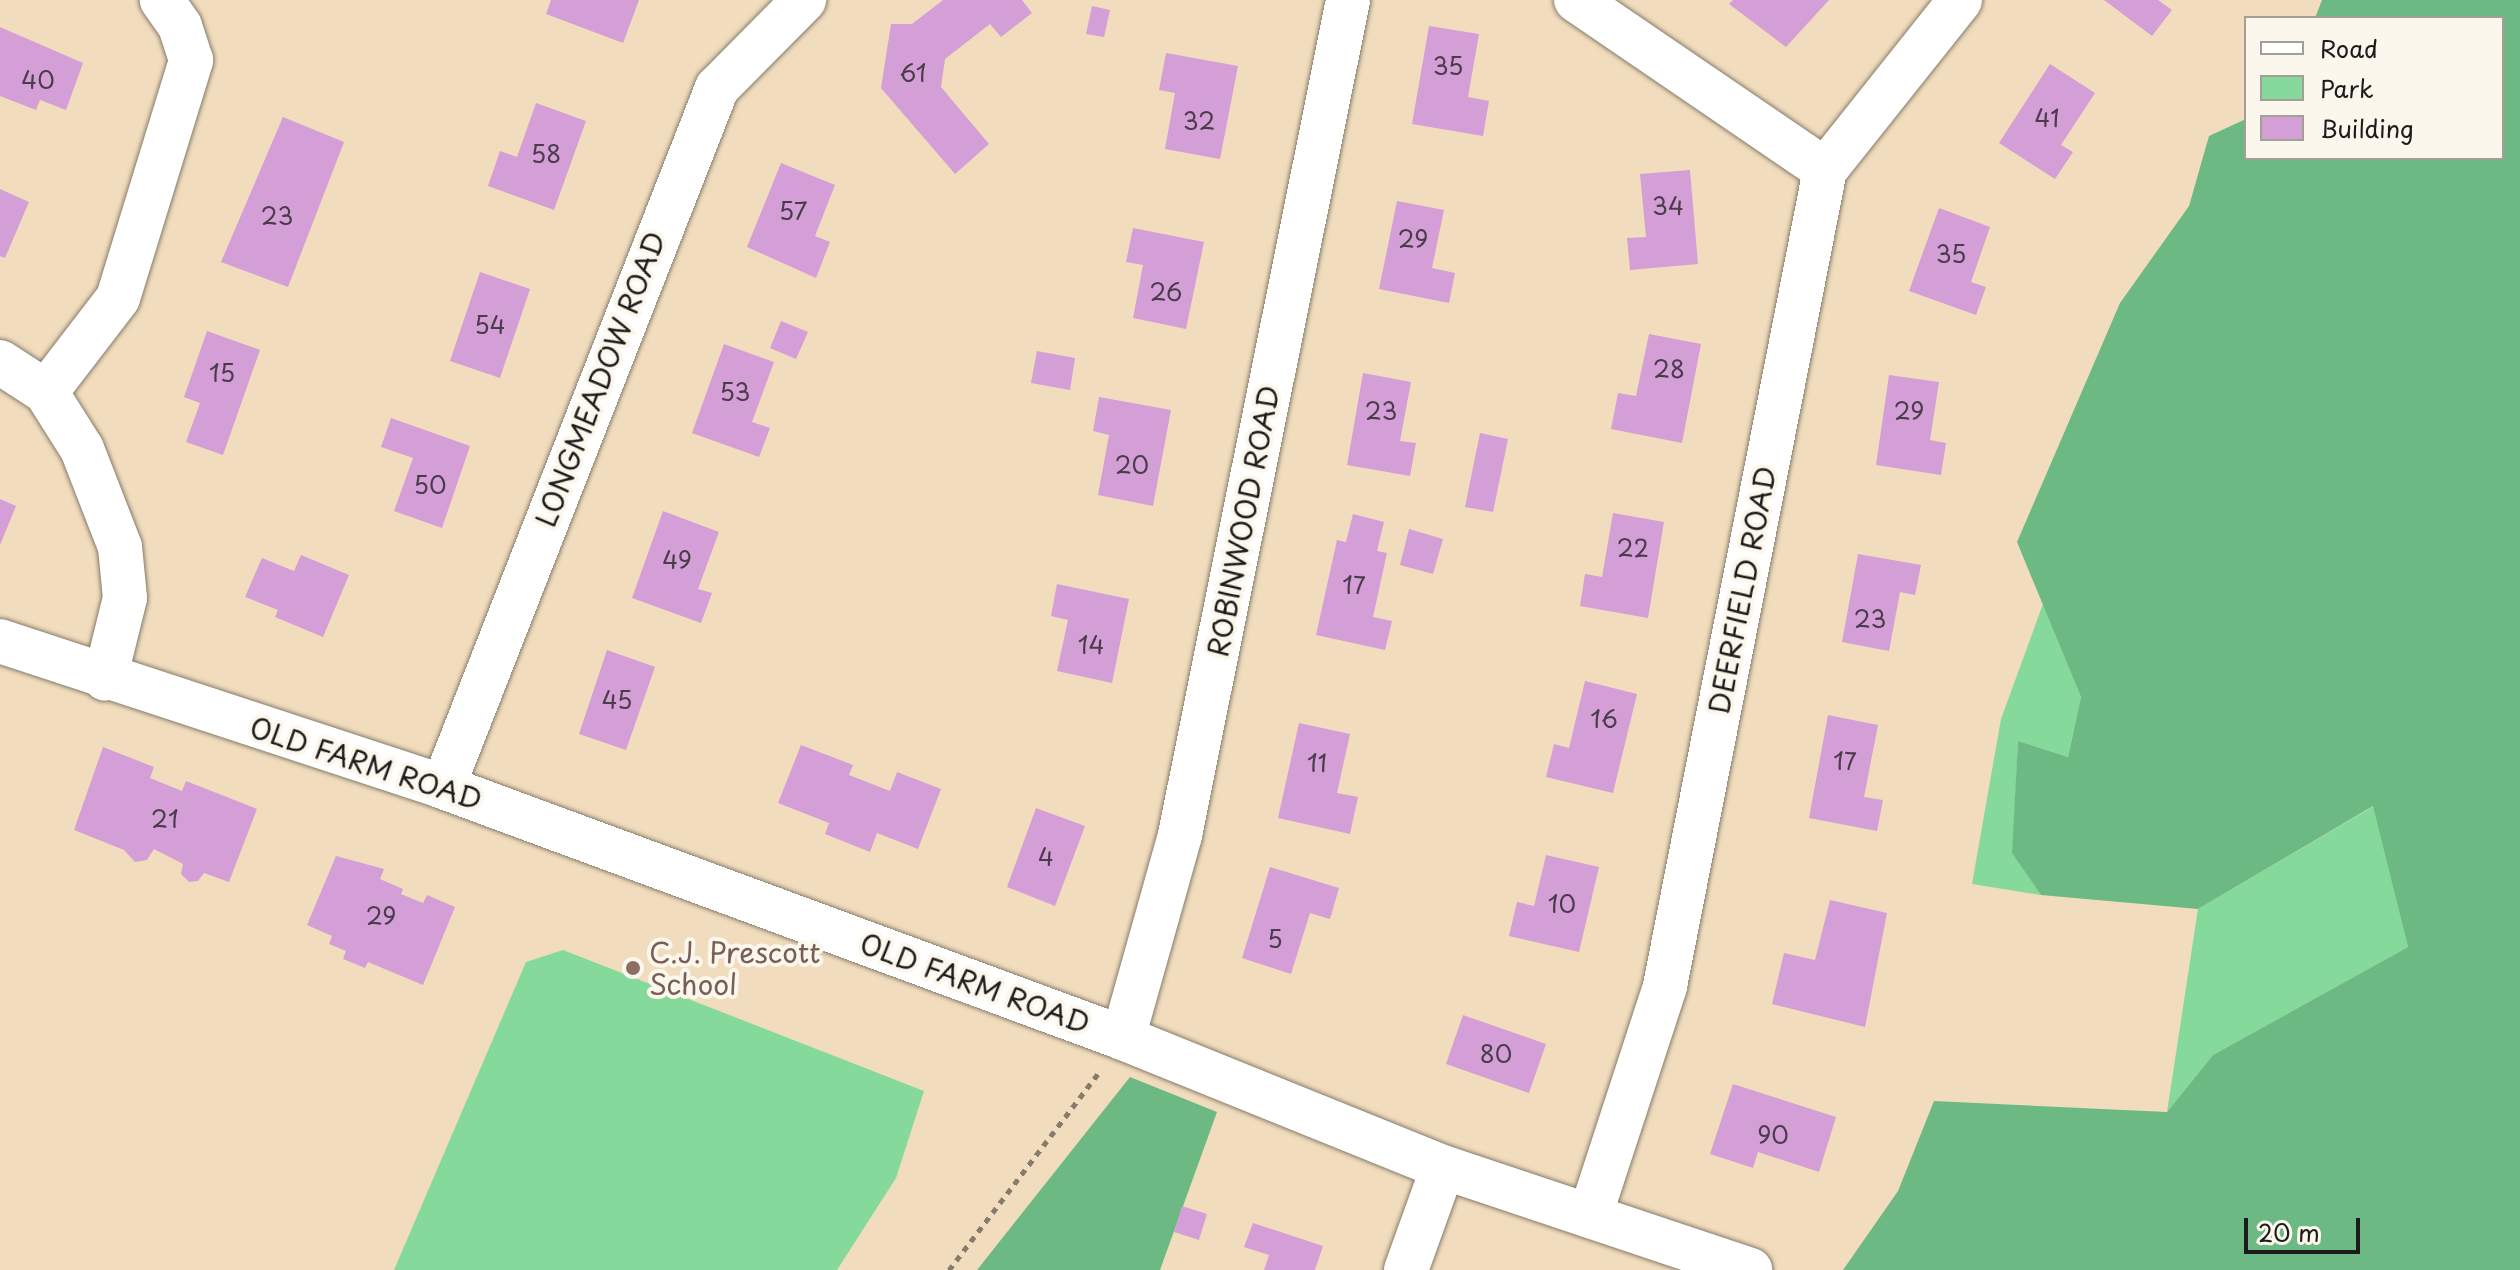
<!DOCTYPE html>
<html>
<head>
<meta charset="utf-8">
<style>
  body { margin:0 }
  #map { position:relative; width:2520px; height:1270px; overflow:hidden; background:#f1ddbd; font-family:"Playpen Sans",sans-serif }
  div>[style] { position:absolute }
  .green>* { inset:0; background:#85d99b }
  .forest>* { inset:0; background:#6cb983 }
  .building>* { inset:0; background:#d49ed7 }
  .path>* { height:5px; margin-top:-2.5px; transform-origin:0; background:repeating-linear-gradient(90deg,#867c6c 0 6px,transparent 0 12px) }
  .roads { filter:drop-shadow(0 0 2px #867c6c) drop-shadow(0 0 2px #867c6c) }
  .minor>* { height:44px; margin:-22px; padding:0 22px; transform-origin:22px; border-radius:22px; background:#fff }
  .dots>* { width:22px; height:22px; translate:-50% -50%; box-sizing:border-box; border:4px solid #fbf7ec; border-radius:50% }
  span { translate:-50% -50%; white-space:nowrap; text-align:center; line-height:1.15; -webkit-text-stroke:8px #fbf7ec; paint-order:stroke }
  .number-label { font-size:24px; color:#4a3c4b }
  .number-label span { -webkit-text-stroke-width:0 }
  .street-label { font-size:28px; color:#1c1c1c }
  .education-label { font-size:28px; color:#785e54 }
  .left { translate:0 -50%; text-align:left }
  .legend { position:absolute; left:2244px; top:16px; width:260px; height:144px; box-sizing:border-box; background:#fbf7ec; border:2px solid #a29f99; margin:0; padding:10px 14px; list-style:none; font-size:24px; color:#1c1c1c }
  .legend li { display:flex; align-items:center; gap:16px; height:40px }
  .legend b { width:40px; border:2px solid #a29f99 }
  .scale { position:absolute; left:2244px; top:1218px; width:116px; height:36px; box-sizing:border-box; border:4px solid #1c1c1c; border-top:0; padding-left:10px; font-size:24px; line-height:28px; white-space:nowrap; color:#1c1c1c; -webkit-text-stroke:6px #fbf7ec; paint-order:stroke }
</style>
</head>
<body>
<div id="map">
  <div class="green">
    <div style="clip-path:polygon(2043px 604px,2081px 697px,2068px 757px,2018px 741px,2013px 853px,2041px 895px,1972px 884px,2001px 719px)"></div>
    <div style="clip-path:polygon(2374px 806px,2408px 947px,2213px 1055px,2167px 1112px,2198px 909px)"></div>
    <div style="clip-path:polygon(563px 950px,924px 1091px,896px 1178px,837px 1270px,394px 1270px,526px 962px)"></div>
  </div>
  <div class="forest">
    <div style="clip-path:polygon(2322px 0,2520px 0,2520px 1270px,1843px 1270px,1898px 1191px,1934px 1101px,2167px 1112px,2213px 1055px,2408px 947px,2373px 806px,2198px 909px,2041px 895px,2012px 853px,2018px 741px,2068px 757px,2081px 697px,2017px 542px,2120px 303px,2189px 206px,2209px 136px,2246px 119px,2246px 158px,2502px 158px,2502px 18px,2315px 18px)"></div>
    <div style="clip-path:polygon(1130px 1077px,1217px 1112px,1160px 1270px,977px 1270px)"></div>
  </div>
  <div class="building">
    <div style="clip-path:polygon(551px 0,639px 0,623px 43px,546px 14px)"></div>
    <div style="clip-path:polygon(943px 0,1022px 0,1032px 13px,1001px 37px,990px 24px,945px 59px,941px 87px,989px 144px,955px 174px,881px 88px,891px 24px,912px 24px)"></div>
    <div style="clip-path:polygon(1733px 0,1829px 0,1786px 47px,1729px 4px)"></div>
    <div style="clip-path:polygon(2104px 0,2158px 0,2172px 10px,2152px 36px)"></div>
    <div style="clip-path:polygon(1092px 6px,1110px 10px,1104px 37px,1086px 34px)"></div>
    <div style="clip-path:polygon(1429px 26px,1479px 34px,1468px 97px,1489px 101px,1483px 136px,1412px 124px)"></div>
    <div style="clip-path:polygon(0 27px,83px 63px,66px 110px,40px 100px,36px 110px,0 96px)"></div>
    <div style="clip-path:polygon(1166px 53px,1238px 66px,1220px 159px,1165px 149px,1175px 93px,1159px 90px)"></div>
    <div style="clip-path:polygon(2050px 64px,2095px 93px,2061px 145px,2073px 152px,2055px 179px,1999px 143px)"></div>
    <div style="clip-path:polygon(536px 103px,586px 121px,554px 210px,488px 186px,500px 151px,517px 157px)"></div>
    <div style="clip-path:polygon(283px 117px,344px 142px,288px 287px,221px 262px)"></div>
    <div style="clip-path:polygon(781px 163px,835px 185px,815px 236px,830px 242px,816px 278px,747px 247px)"></div>
    <div style="clip-path:polygon(1690px 170px,1698px 264px,1630px 270px,1627px 238px,1646px 237px,1640px 174px)"></div>
    <div style="clip-path:polygon(0 189px,29px 202px,5px 258px,0 256px)"></div>
    <div style="clip-path:polygon(1397px 201px,1444px 210px,1432px 268px,1455px 273px,1449px 303px,1379px 289px)"></div>
    <div style="clip-path:polygon(1939px 208px,1990px 227px,1971px 282px,1986px 287px,1976px 315px,1909px 291px)"></div>
    <div style="clip-path:polygon(1133px 228px,1204px 242px,1186px 329px,1133px 318px,1143px 265px,1126px 262px)"></div>
    <div style="clip-path:polygon(480px 272px,530px 289px,500px 378px,450px 361px)"></div>
    <div style="clip-path:polygon(781px 321px,808px 332px,796px 359px,770px 348px)"></div>
    <div style="clip-path:polygon(207px 331px,260px 350px,223px 455px,186px 442px,200px 403px,184px 397px)"></div>
    <div style="clip-path:polygon(1649px 334px,1701px 344px,1682px 443px,1611px 429px,1618px 393px,1636px 396px)"></div>
    <div style="clip-path:polygon(724px 344px,774px 362px,752px 422px,770px 428px,759px 457px,692px 433px)"></div>
    <div style="clip-path:polygon(1037px 351px,1075px 358px,1070px 390px,1031px 383px)"></div>
    <div style="clip-path:polygon(1363px 373px,1411px 382px,1400px 441px,1416px 443px,1410px 476px,1347px 465px)"></div>
    <div style="clip-path:polygon(1889px 375px,1939px 382px,1930px 440px,1946px 443px,1941px 475px,1876px 465px)"></div>
    <div style="clip-path:polygon(1099px 397px,1171px 410px,1153px 506px,1098px 495px,1109px 435px,1093px 431px)"></div>
    <div style="clip-path:polygon(391px 418px,470px 446px,442px 528px,394px 511px,413px 458px,381px 447px)"></div>
    <div style="clip-path:polygon(1480px 433px,1508px 439px,1493px 512px,1465px 507px)"></div>
    <div style="clip-path:polygon(0 499px,16px 506px,0 545px)"></div>
    <div style="clip-path:polygon(663px 511px,719px 532px,698px 589px,712px 593px,701px 623px,632px 598px)"></div>
    <div style="clip-path:polygon(1613px 513px,1664px 522px,1648px 618px,1580px 606px,1585px 574px,1602px 577px)"></div>
    <div style="clip-path:polygon(1353px 514px,1384px 522px,1377px 551px,1387px 553px,1373px 617px,1392px 621px,1385px 650px,1316px 635px,1337px 540px,1346px 542px)"></div>
    <div style="clip-path:polygon(1409px 529px,1443px 539px,1433px 574px,1400px 565px)"></div>
    <div style="clip-path:polygon(1858px 554px,1921px 565px,1915px 595px,1900px 592px,1889px 651px,1842px 642px)"></div>
    <div style="clip-path:polygon(301px 555px,349px 575px,323px 637px,275px 617px,278px 610px,245px 597px,262px 558px,294px 571px)"></div>
    <div style="clip-path:polygon(1057px 584px,1129px 599px,1112px 683px,1057px 671px,1068px 620px,1051px 616px)"></div>
    <div style="clip-path:polygon(607px 650px,655px 667px,626px 750px,579px 734px)"></div>
    <div style="clip-path:polygon(1585px 681px,1637px 694px,1613px 793px,1546px 777px,1554px 744px,1569px 748px)"></div>
    <div style="clip-path:polygon(1828px 715px,1878px 725px,1864px 797px,1883px 800px,1877px 831px,1809px 818px)"></div>
    <div style="clip-path:polygon(1299px 723px,1350px 734px,1337px 793px,1358px 797px,1350px 834px,1278px 818px)"></div>
    <div style="clip-path:polygon(801px 745px,853px 765px,849px 775px,890px 791px,897px 772px,941px 789px,918px 849px,877px 833px,870px 852px,825px 834px,829px 823px,778px 803px)"></div>
    <div style="clip-path:polygon(103px 747px,154px 767px,150px 778px,182px 791px,186px 781px,257px 809px,229px 882px,204px 873px,198px 881px,189px 882px,181px 874px,183px 864px,154px 849px,147px 860px,135px 862px,124px 850px,74px 830px)"></div>
    <div style="clip-path:polygon(1036px 808px,1085px 826px,1055px 906px,1007px 887px)"></div>
    <div style="clip-path:polygon(1546px 855px,1599px 867px,1579px 952px,1509px 936px,1517px 902px,1534px 906px)"></div>
    <div style="clip-path:polygon(336px 856px,384px 869px,380px 879px,403px 889px,401px 894px,423px 903px,427px 895px,455px 907px,423px 985px,368px 962px,365px 968px,343px 959px,346px 951px,329px 944px,332px 936px,307px 925px)"></div>
    <div style="clip-path:polygon(1270px 867px,1339px 888px,1330px 919px,1310px 913px,1291px 974px,1242px 958px)"></div>
    <div style="clip-path:polygon(1830px 900px,1887px 913px,1865px 1027px,1772px 1004px,1784px 953px,1815px 960px)"></div>
    <div style="clip-path:polygon(1463px 1015px,1546px 1044px,1529px 1093px,1446px 1064px)"></div>
    <div style="clip-path:polygon(1733px 1084px,1836px 1117px,1819px 1172px,1758px 1152px,1753px 1168px,1710px 1154px)"></div>
    <div style="clip-path:polygon(1182px 1206px,1207px 1214px,1199px 1240px,1174px 1232px)"></div>
    <div style="clip-path:polygon(1253px 1223px,1323px 1246px,1315px 1270px,1264px 1270px,1269px 1255px,1244px 1247px)"></div>
  </div>
  <div class="path">
    <div style="left:949px;top:1270px;width:250px;rotate:-52.8deg"></div>
  </div>
  <div class="roads">
    <div class="minor">
      <div style="left:1576px;top:0;width:301px;rotate:34.3deg"></div>
      <div style="left:0;top:362px;width:55px;rotate:33.1deg"></div>
      <div style="left:46px;top:392px;width:67px;rotate:57.7deg"></div>
      <div style="left:82px;top:449px;width:105px;rotate:68.8deg"></div>
      <div style="left:120px;top:547px;width:51px;rotate:84.4deg"></div>
      <div style="left:125px;top:598px;width:83px;rotate:103.9deg"></div>
      <div style="left:46px;top:392px;width:118px;rotate:-52.5deg"></div>
      <div style="left:118px;top:298px;width:249px;rotate:-72.9deg"></div>
      <div style="left:191px;top:60px;width:36px;rotate:-108deg"></div>
      <div style="left:180px;top:26px;width:32px;rotate:-125deg"></div>
      <div style="left:0;top:641px;width:466px;rotate:18.2deg"></div>
      <div style="left:443px;top:787px;width:725px;rotate:20.26deg"></div>
      <div style="left:1123px;top:1038px;width:345px;rotate:22deg"></div>
      <div style="left:1443px;top:1167px;width:324px;rotate:18.5deg"></div>
      <div style="left:443px;top:787px;width:751px;rotate:-68.6deg"></div>
      <div style="left:717px;top:88px;width:124px;rotate:-45.3deg"></div>
      <div style="left:1123px;top:1038px;width:211px;rotate:-74.3deg"></div>
      <div style="left:1180px;top:835px;width:852px;rotate:-78.62deg"></div>
      <div style="left:1590px;top:1216px;width:242px;rotate:-71.9deg"></div>
      <div style="left:1665px;top:986px;width:832px;rotate:-78.91deg"></div>
      <div style="left:1825px;top:170px;width:217px;rotate:-51.5deg"></div>
      <div style="left:1406px;top:1270px;width:109px;rotate:-70.2deg"></div>
    </div>
  </div>
  <div class="dots">
    <div style="left:633px;top:968px;background:#8d6e63"></div>
  </div>
  <div class="number-label">
    <span style="left:1448px;top:66px">35</span>
    <span style="left:913px;top:73px">61</span>
    <span style="left:38px;top:80px">40</span>
    <span style="left:2047px;top:118px">41</span>
    <span style="left:1199px;top:121px">32</span>
    <span style="left:546px;top:154px">58</span>
    <span style="left:1668px;top:206px">34</span>
    <span style="left:793px;top:211px">57</span>
    <span style="left:277px;top:216px">23</span>
    <span style="left:1413px;top:239px">29</span>
    <span style="left:1951px;top:254px">35</span>
    <span style="left:1166px;top:292px">26</span>
    <span style="left:490px;top:325px">54</span>
    <span style="left:1669px;top:369px">28</span>
    <span style="left:222px;top:373px">15</span>
    <span style="left:735px;top:392px">53</span>
    <span style="left:1381px;top:411px">23</span>
    <span style="left:1909px;top:411px">29</span>
    <span style="left:1132px;top:465px">20</span>
    <span style="left:430px;top:485px">50</span>
    <span style="left:1633px;top:548px">22</span>
    <span style="left:677px;top:560px">49</span>
    <span style="left:1354px;top:585px">17</span>
    <span style="left:1870px;top:619px">23</span>
    <span style="left:1091px;top:645px">14</span>
    <span style="left:617px;top:700px">45</span>
    <span style="left:1604px;top:719px">16</span>
    <span style="left:1845px;top:761px">17</span>
    <span style="left:1317px;top:763px">11</span>
    <span style="left:165px;top:819px">21</span>
    <span style="left:1046px;top:857px">4</span>
    <span style="left:1562px;top:904px">10</span>
    <span style="left:381px;top:916px">29</span>
    <span style="left:1275px;top:939px">5</span>
    <span style="left:1496px;top:1054px">80</span>
    <span style="left:1773px;top:1135px">90</span>
  </div>
  <div class="street-label">
    <span style="left:600px;top:379px;rotate:-69deg">LONGMEADOW ROAD</span>
    <span style="left:1243px;top:521px;rotate:-79deg">ROBINWOOD ROAD</span>
    <span style="left:1742px;top:590px;rotate:-79deg">DEERFIELD ROAD</span>
    <span style="left:366px;top:763px;rotate:18deg">OLD FARM ROAD</span>
    <span style="left:975px;top:983px;rotate:20deg">OLD FARM ROAD</span>
  </div>
  <div class="education-label">
    <span class="left" style="left:649px;top:968px">C.J. Prescott<br>School</span>
  </div>
  <ul class="legend">
  <li><b style="height:10px;background:#fff"></b>Road</li>
  <li><b style="height:22px;background:#85d99b"></b>Park</li>
  <li><b style="height:22px;background:#d49ed7"></b>Building</li>
  </ul>
  <div class="scale">20 m</div>
</div>
</body>
</html>
